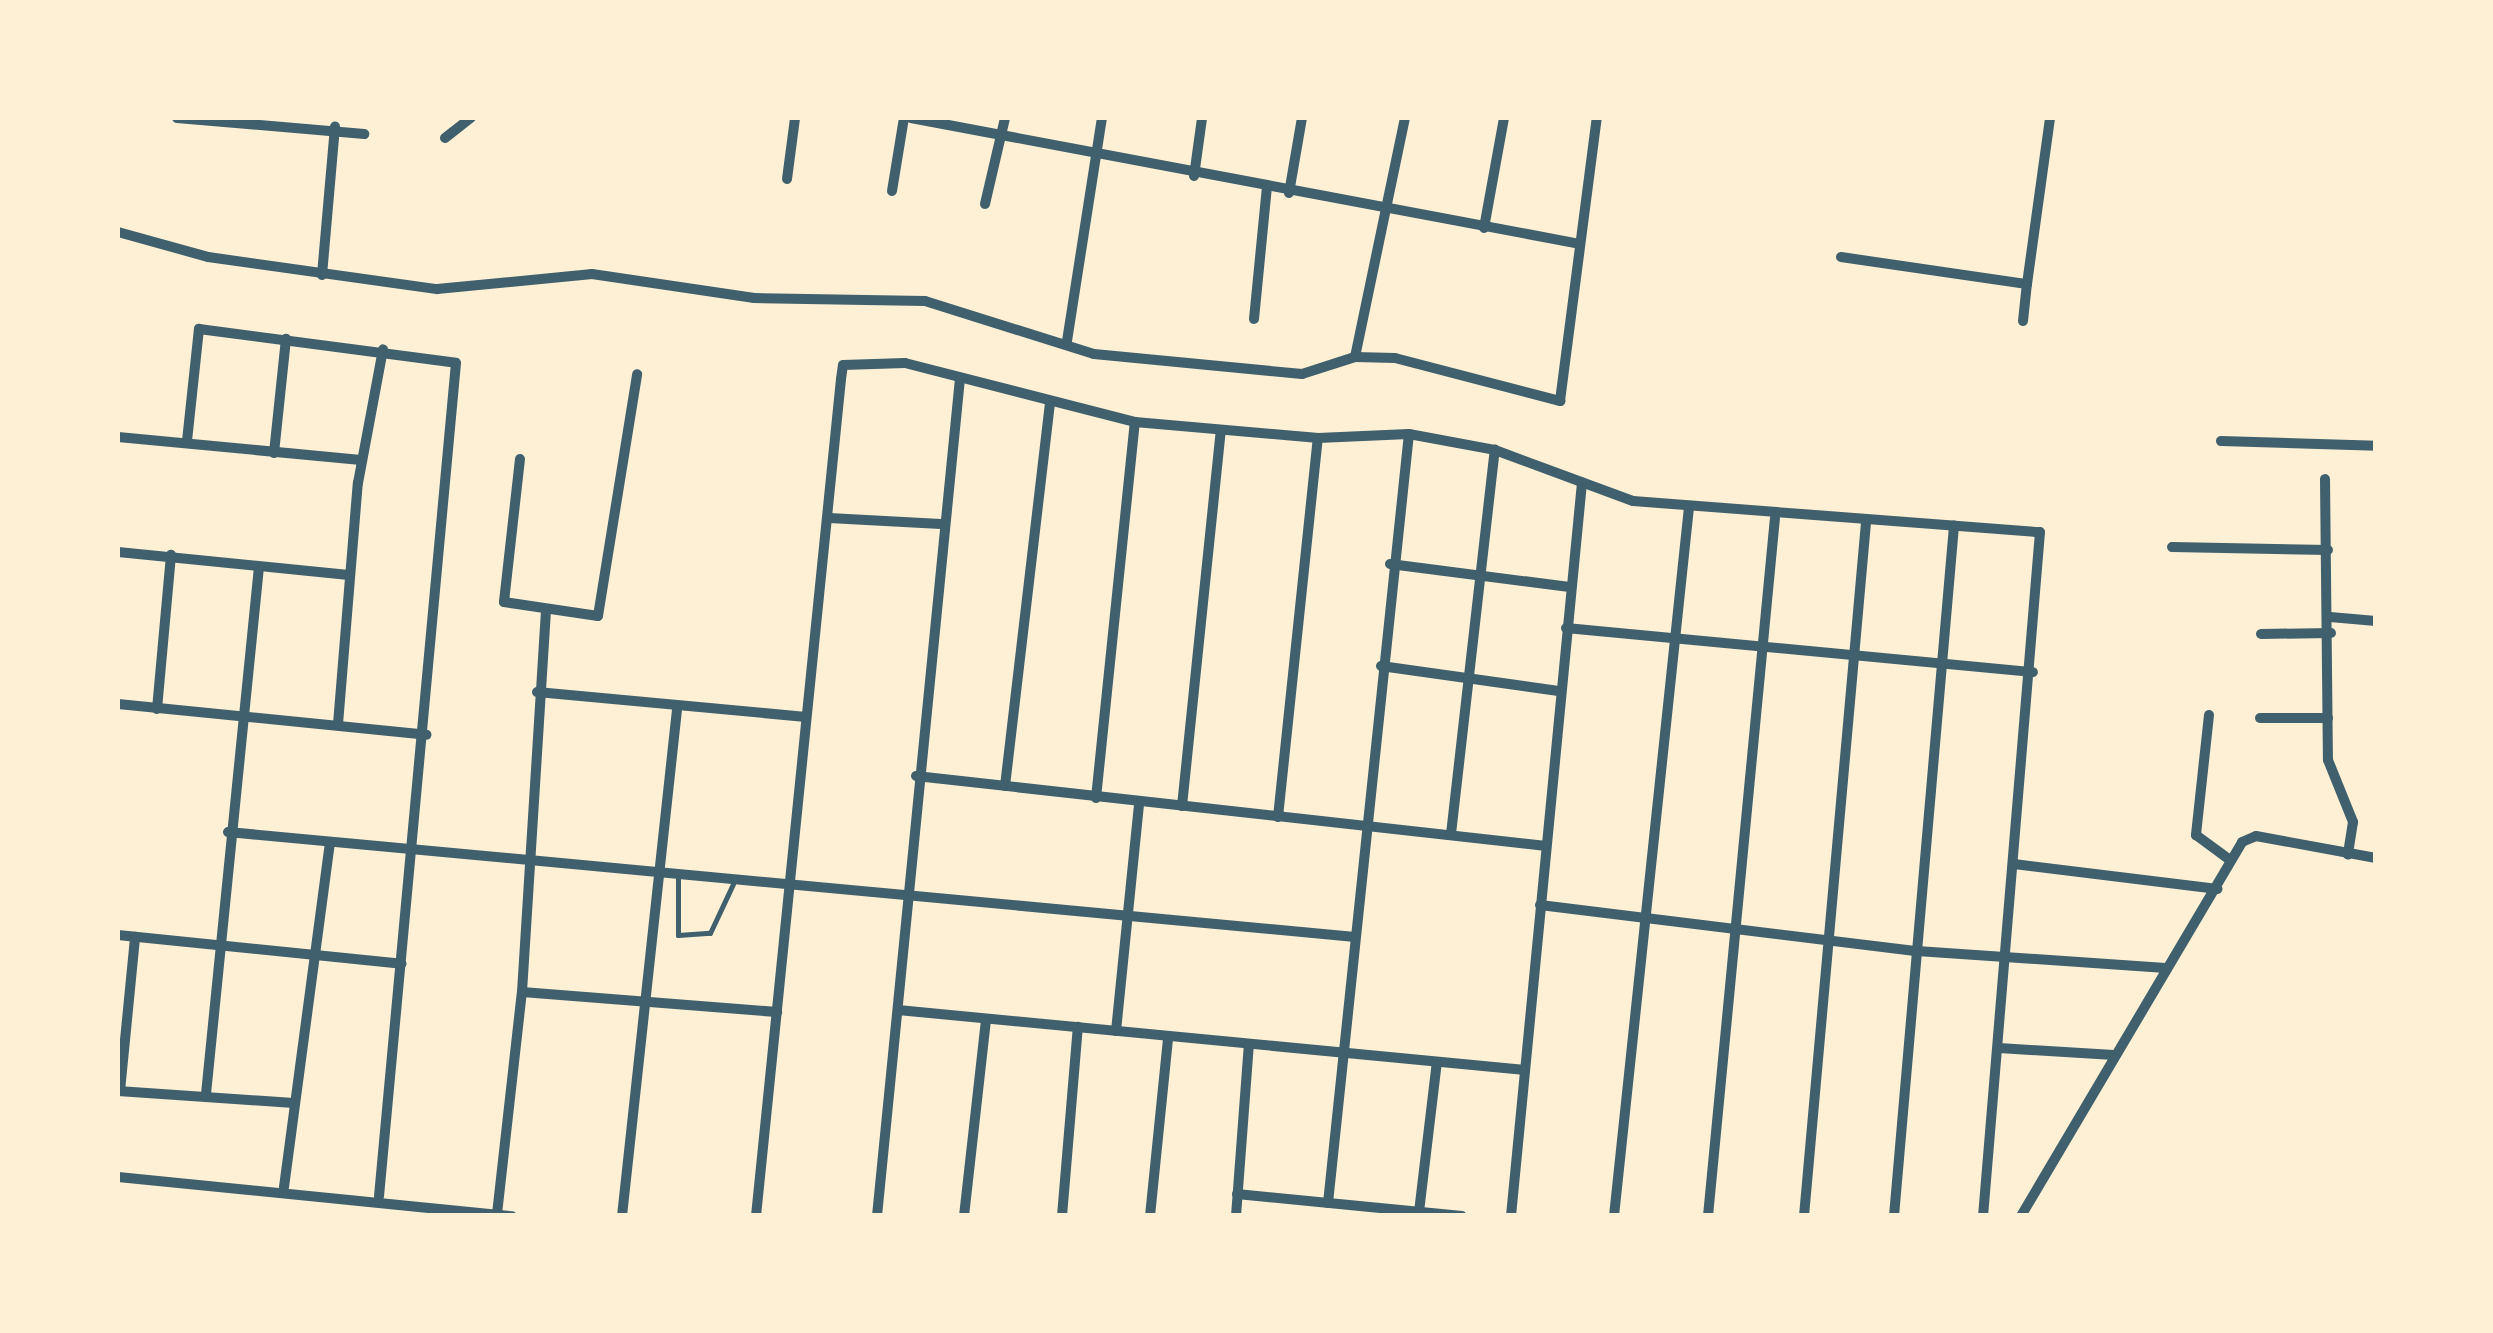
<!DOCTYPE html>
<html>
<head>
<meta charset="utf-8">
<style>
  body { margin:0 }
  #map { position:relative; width:2493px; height:1333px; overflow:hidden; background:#fdf0d5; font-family:Signika,sans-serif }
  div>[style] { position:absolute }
  .service>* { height:5px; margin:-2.5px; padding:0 2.5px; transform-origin:2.5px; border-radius:2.5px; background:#3f606c }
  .minor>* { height:10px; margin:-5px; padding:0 5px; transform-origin:5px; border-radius:5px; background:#3f606c }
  span { translate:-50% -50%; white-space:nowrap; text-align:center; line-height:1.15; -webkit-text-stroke:8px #fdf0d5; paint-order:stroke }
  .frame { position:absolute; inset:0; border:120px solid #fdf0d5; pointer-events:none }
</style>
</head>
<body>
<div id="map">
  <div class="service">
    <div style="left:678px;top:876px;width:59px;rotate:90deg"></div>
    <div style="left:678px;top:935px;width:32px;rotate:-4deg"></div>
    <div style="left:710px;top:933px;width:54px;rotate:-64.9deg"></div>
  </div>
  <div class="minor">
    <div style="left:177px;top:118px;width:188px;rotate:4.9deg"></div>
    <div style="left:911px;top:118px;width:676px;rotate:10.66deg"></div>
    <div style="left:445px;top:138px;width:33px;rotate:-38deg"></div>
    <div style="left:1194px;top:176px;width:59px;rotate:-82.1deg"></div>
    <div style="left:787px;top:179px;width:62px;rotate:-82.5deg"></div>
    <div style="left:892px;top:191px;width:74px;rotate:-80.7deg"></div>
    <div style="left:1289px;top:193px;width:76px;rotate:-80.2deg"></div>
    <div style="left:985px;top:204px;width:88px;rotate:-76.9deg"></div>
    <div style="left:1484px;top:228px;width:112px;rotate:-79.7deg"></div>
    <div style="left:118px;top:232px;width:93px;rotate:15.5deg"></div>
    <div style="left:208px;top:257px;width:231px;rotate:8deg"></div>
    <div style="left:437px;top:289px;width:156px;rotate:-5.5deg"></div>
    <div style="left:592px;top:274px;width:164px;rotate:8.4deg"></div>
    <div style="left:754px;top:298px;width:171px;rotate:1deg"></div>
    <div style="left:925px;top:301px;width:177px;rotate:17.4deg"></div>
    <div style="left:1094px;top:354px;width:209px;rotate:5.5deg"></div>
    <div style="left:1302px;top:374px;width:56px;rotate:-17.8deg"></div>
    <div style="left:1355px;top:357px;width:40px;rotate:1.4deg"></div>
    <div style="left:1395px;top:358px;width:171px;rotate:14.6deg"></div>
    <div style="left:1560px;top:401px;width:285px;rotate:-82.6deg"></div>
    <div style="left:1841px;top:257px;width:188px;rotate:8.3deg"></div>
    <div style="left:2027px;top:284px;width:168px;rotate:-82.1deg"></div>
    <div style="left:322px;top:275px;width:149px;rotate:-85deg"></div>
    <div style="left:1254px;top:319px;width:133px;rotate:-84.4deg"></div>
    <div style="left:2023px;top:321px;width:37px;rotate:-84deg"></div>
    <div style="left:1067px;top:341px;width:226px;rotate:-81.1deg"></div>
    <div style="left:1355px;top:357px;width:244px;rotate:-78.2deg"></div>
    <div style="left:118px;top:437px;width:244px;rotate:5.4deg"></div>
    <div style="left:187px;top:441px;width:113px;rotate:-83.9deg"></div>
    <div style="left:199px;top:329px;width:259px;rotate:7.5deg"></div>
    <div style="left:456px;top:363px;width:837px;rotate:95.28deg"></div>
    <div style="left:2221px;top:441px;width:155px;rotate:1.8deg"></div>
    <div style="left:274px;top:453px;width:115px;rotate:-84deg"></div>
    <div style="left:520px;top:459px;width:144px;rotate:96.4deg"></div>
    <div style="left:504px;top:602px;width:95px;rotate:8.5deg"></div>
    <div style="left:598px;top:616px;width:245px;rotate:-80.8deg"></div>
    <div style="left:2325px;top:479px;width:281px;rotate:89.4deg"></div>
    <div style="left:2328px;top:760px;width:67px;rotate:68deg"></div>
    <div style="left:2353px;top:822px;width:33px;rotate:99deg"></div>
    <div style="left:829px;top:518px;width:112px;rotate:3.1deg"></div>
    <div style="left:2172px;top:547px;width:156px;rotate:1.1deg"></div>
    <div style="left:118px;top:552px;width:232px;rotate:5.7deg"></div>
    <div style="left:1390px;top:564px;width:181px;rotate:7.3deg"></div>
    <div style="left:2330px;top:617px;width:46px;rotate:5deg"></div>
    <div style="left:1566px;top:628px;width:469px;rotate:5.4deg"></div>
    <div style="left:2261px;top:634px;width:70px;rotate:-0.8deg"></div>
    <div style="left:1381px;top:666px;width:181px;rotate:8deg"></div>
    <div style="left:537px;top:692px;width:270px;rotate:5.3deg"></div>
    <div style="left:118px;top:704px;width:310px;rotate:5.7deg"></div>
    <div style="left:157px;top:709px;width:155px;rotate:-84.8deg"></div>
    <div style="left:2209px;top:715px;width:121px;rotate:96.2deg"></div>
    <div style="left:2196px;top:835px;width:42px;rotate:36.3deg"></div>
    <div style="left:2260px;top:718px;width:68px"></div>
    <div style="left:338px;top:724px;width:242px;rotate:-85.3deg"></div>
    <div style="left:358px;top:483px;width:136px;rotate:-79.4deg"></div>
    <div style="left:916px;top:776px;width:634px;rotate:6.34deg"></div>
    <div style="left:1005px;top:786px;width:386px;rotate:-83.3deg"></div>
    <div style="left:1096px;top:798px;width:378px;rotate:-84.1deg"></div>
    <div style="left:1182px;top:806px;width:377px;rotate:-84.1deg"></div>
    <div style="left:1278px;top:817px;width:381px;rotate:-84deg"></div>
    <div style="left:228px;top:832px;width:1132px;rotate:5.32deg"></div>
    <div style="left:1451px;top:834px;width:387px;rotate:-83.5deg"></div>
    <div style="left:2014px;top:864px;width:205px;rotate:7deg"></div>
    <div style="left:1540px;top:905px;width:380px;rotate:7deg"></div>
    <div style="left:1917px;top:951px;width:249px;rotate:3.9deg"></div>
    <div style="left:118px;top:935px;width:285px;rotate:5.8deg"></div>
    <div style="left:522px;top:992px;width:256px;rotate:4.5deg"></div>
    <div style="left:898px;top:1010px;width:630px;rotate:5.47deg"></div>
    <div style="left:1116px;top:1031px;width:229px;rotate:-84.2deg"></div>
    <div style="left:1999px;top:1048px;width:115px;rotate:3.5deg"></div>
    <div style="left:118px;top:1091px;width:176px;rotate:3.9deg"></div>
    <div style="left:120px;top:1091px;width:155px;rotate:-84.4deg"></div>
    <div style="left:206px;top:1094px;width:530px;rotate:-84.26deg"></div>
    <div style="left:118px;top:1177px;width:396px;rotate:5.7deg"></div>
    <div style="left:284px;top:1187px;width:346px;rotate:-82.4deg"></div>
    <div style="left:1237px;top:1194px;width:226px;rotate:5.6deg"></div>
    <div style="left:1328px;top:1203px;width:773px;rotate:-83.99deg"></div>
    <div style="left:1419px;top:1212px;width:151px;rotate:-83.2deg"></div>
    <div style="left:497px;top:1214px;width:223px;rotate:-83.6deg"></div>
    <div style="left:522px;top:992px;width:383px;rotate:-86.4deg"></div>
    <div style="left:622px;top:1216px;width:509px;rotate:-83.8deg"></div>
    <div style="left:756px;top:1216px;width:841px;rotate:-84.2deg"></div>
    <div style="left:841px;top:379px;width:14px;rotate:-82deg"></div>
    <div style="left:843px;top:365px;width:62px;rotate:-1.8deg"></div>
    <div style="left:905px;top:363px;width:237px;rotate:14.4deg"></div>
    <div style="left:1135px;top:422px;width:184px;rotate:5deg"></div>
    <div style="left:1318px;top:438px;width:91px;rotate:-2.5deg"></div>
    <div style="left:1409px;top:434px;width:87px;rotate:10.5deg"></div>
    <div style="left:1495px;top:450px;width:147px;rotate:20.3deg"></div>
    <div style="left:1633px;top:501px;width:408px;rotate:4.4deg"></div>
    <div style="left:2040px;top:532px;width:686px;rotate:94.76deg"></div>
    <div style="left:877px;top:1216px;width:842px;rotate:-84.34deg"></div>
    <div style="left:964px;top:1216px;width:196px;rotate:-83.6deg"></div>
    <div style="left:1062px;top:1216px;width:190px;rotate:-85.2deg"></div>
    <div style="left:1150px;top:1216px;width:179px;rotate:-84.2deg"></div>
    <div style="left:1236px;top:1216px;width:171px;rotate:-85.7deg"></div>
    <div style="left:1511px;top:1216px;width:737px;rotate:-84.47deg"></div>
    <div style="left:1614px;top:1216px;width:713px;rotate:-83.96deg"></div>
    <div style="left:1708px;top:1216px;width:701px;rotate:-84.52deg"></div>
    <div style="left:1804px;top:1216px;width:696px;rotate:-84.89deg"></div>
    <div style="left:1894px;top:1216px;width:693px;rotate:-85.03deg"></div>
    <div style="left:2021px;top:1216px;width:434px;rotate:-59.4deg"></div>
    <div style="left:2242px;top:842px;width:15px;rotate:-23deg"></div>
    <div style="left:2256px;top:836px;width:122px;rotate:10.4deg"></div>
  </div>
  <div class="frame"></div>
</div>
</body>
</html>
